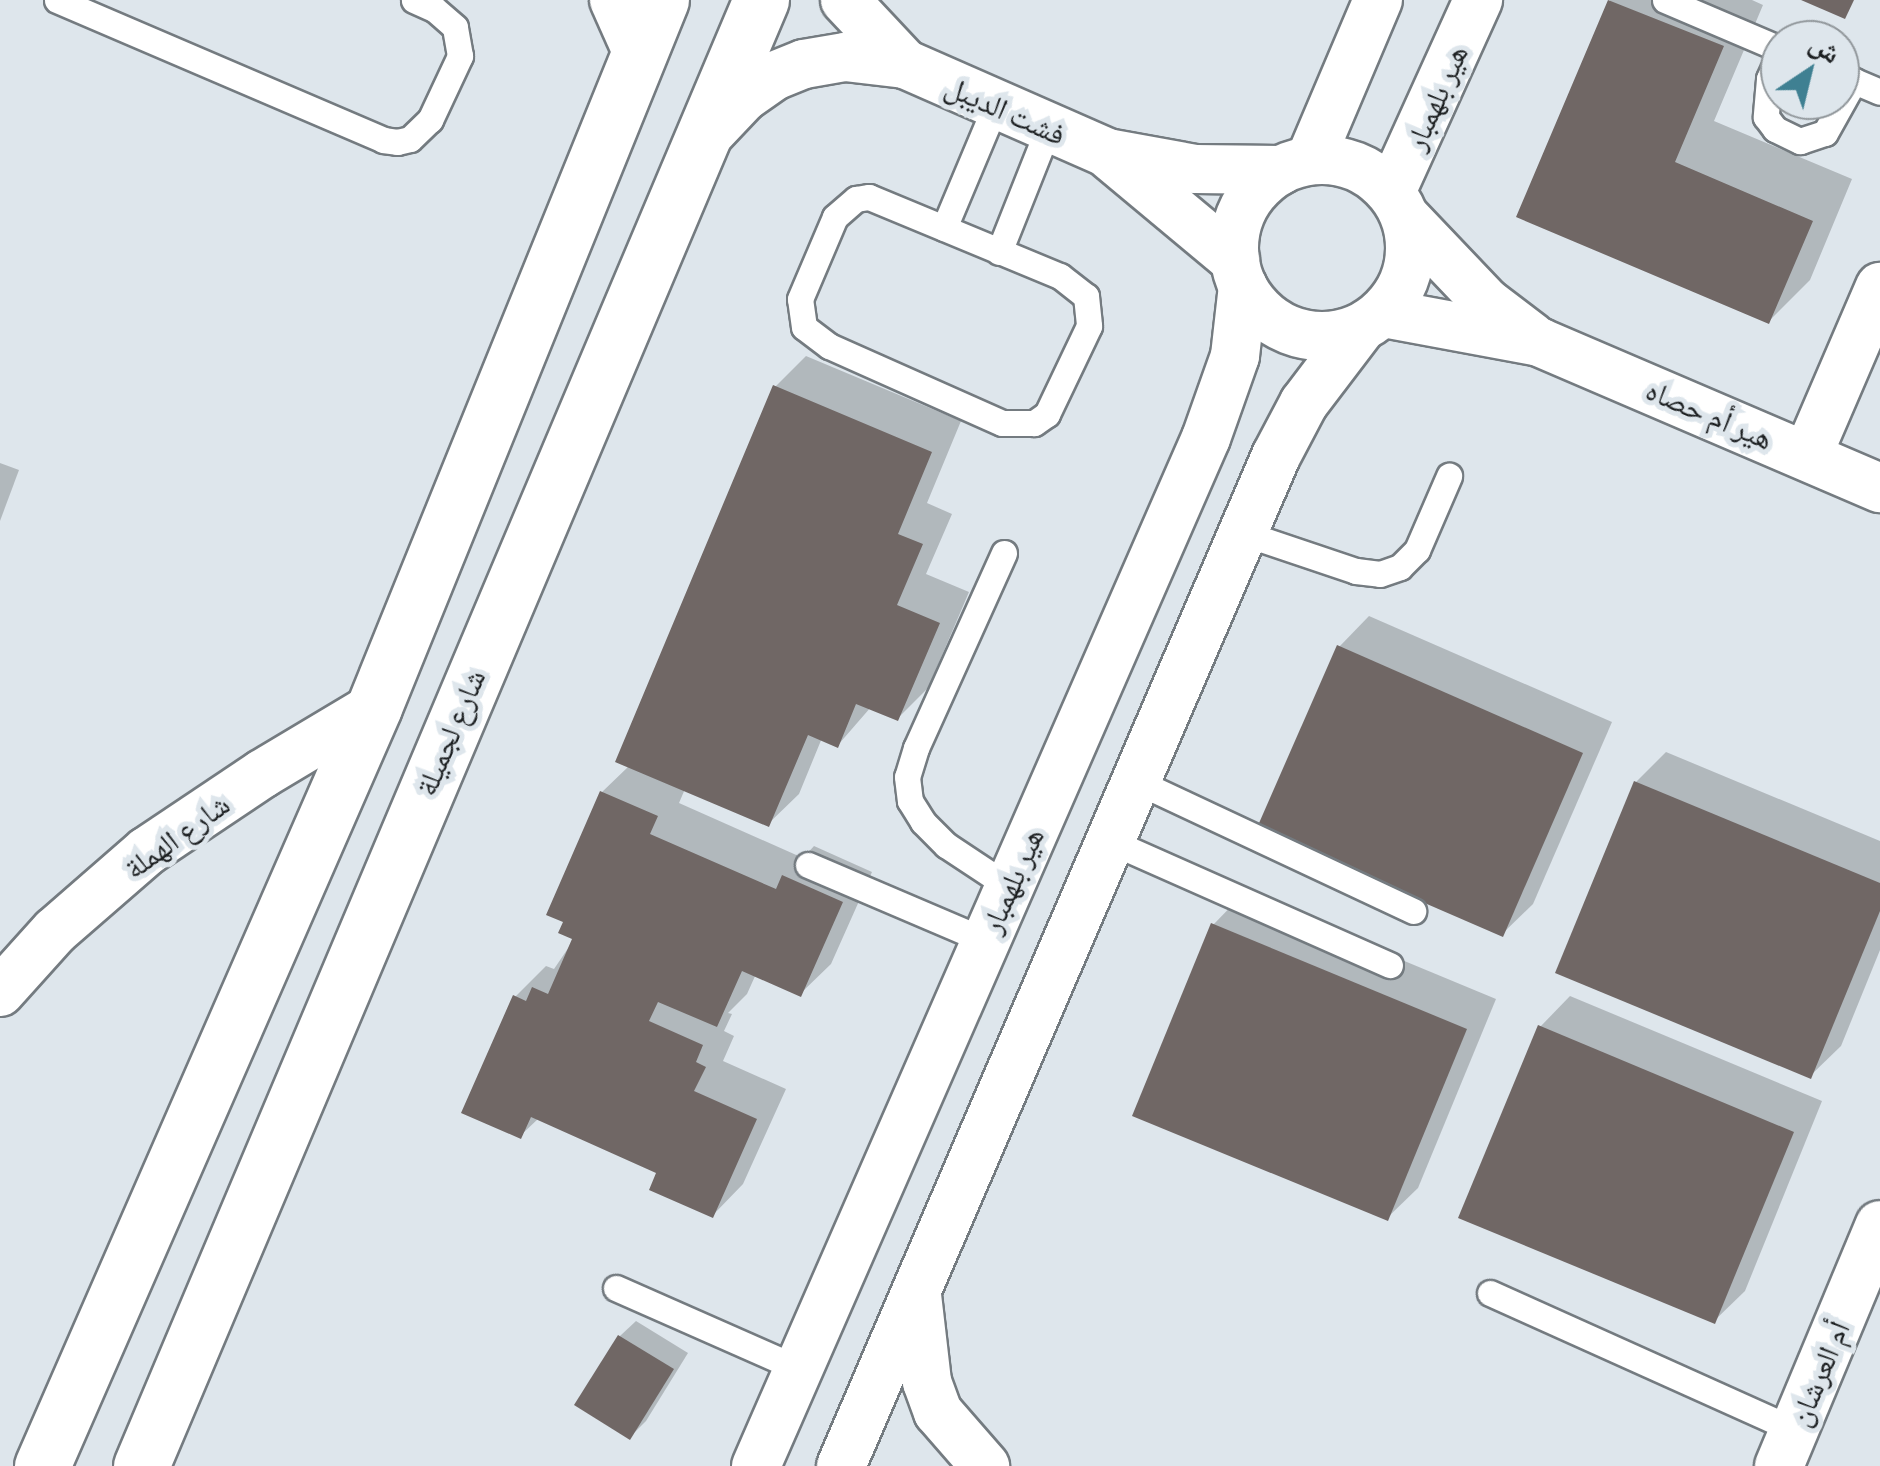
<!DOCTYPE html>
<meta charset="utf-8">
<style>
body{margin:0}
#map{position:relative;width:1880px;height:1466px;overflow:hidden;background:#dee6ec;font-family:Barlow,"Noto Naskh Arabic",sans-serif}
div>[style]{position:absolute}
.shadow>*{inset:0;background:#0003}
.building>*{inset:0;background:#706765}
.roads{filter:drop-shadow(2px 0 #747b80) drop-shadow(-2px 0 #747b80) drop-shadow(0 2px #747b80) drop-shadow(0 -2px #747b80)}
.service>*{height:25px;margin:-12.5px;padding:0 12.5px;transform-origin:12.5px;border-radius:12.5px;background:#fff}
.minor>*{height:48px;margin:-24px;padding:0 24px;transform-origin:24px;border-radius:24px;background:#fff}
.minor>.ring{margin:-24px;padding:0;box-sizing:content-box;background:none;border:48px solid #fff;border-radius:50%}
.tertiary>*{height:55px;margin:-27.5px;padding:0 27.5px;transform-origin:27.5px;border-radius:27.5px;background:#fff}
span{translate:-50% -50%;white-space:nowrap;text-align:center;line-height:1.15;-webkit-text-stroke:10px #dee6ec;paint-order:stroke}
.street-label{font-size:30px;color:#1d2022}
.north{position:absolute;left:1760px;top:20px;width:100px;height:100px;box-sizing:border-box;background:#dee6ec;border:2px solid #91979b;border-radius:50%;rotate:35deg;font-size:28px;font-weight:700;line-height:40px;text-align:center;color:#1d2022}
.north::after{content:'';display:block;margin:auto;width:35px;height:45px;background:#3f8092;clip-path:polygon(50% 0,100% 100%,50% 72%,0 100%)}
</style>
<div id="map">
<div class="shadow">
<i style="clip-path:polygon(1610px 0,1752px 0,1763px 5px,1714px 121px,1852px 179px,1810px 280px,1769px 321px,1519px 216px)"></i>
<i style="clip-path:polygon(806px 356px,961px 421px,927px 503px,952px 514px,926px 574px,969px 592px,928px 688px,898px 718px,871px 707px,838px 745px,822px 738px,799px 794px,768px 824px,685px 789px,679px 803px,803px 858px,814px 846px,872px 872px,831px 964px,800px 994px,756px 974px,747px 994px,728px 1013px,732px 1014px,724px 1031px,734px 1036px,723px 1061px,786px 1089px,743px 1184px,713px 1215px,660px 1172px,539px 1118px,520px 1136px,464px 1112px,516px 996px,546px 966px,554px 969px,575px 938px,602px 792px,629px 766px,776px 386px)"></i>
<i style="clip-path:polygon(0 463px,19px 470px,0 521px)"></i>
<i style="clip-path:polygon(1369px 616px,1612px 722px,1533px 904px,1502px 934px,1339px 647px)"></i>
<i style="clip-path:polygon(1666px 752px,1880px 841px,1880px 950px,1841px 1046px,1810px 1076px,1636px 782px)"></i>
<i style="clip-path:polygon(1243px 894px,1496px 999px,1418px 1188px,1387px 1218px,1213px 925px)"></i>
<i style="clip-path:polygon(1570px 996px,1822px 1101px,1745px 1291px,1714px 1321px,1540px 1027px)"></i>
<i style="clip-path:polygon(636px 1321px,688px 1353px,646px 1421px,630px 1437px,620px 1336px)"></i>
</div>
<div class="building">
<i style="clip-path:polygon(1608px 0,1724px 46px,1675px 162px,1813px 221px,1769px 324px,1516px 217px)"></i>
<i style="clip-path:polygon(1801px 0,1854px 0,1845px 19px)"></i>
<i style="clip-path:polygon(773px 385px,932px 452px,898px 534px,923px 544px,897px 605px,940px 623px,898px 721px,856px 704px,838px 748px,808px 735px,769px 827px,615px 762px)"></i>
<i style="clip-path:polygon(1337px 645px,1583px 753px,1503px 937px,1256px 830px)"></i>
<i style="clip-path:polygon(1634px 781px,1880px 883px,1880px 911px,1811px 1079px,1555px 973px)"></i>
<i style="clip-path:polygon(600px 791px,658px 816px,650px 834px,776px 889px,782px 875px,843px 902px,801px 997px,742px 971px,717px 1027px,658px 1002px,649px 1021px,703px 1045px,696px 1062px,706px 1067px,694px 1091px,757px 1119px,713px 1218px,649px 1190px,656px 1173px,531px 1117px,521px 1139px,461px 1113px,513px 995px,526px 1001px,532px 987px,548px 994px,572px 939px,558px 933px,563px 922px,546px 915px)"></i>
<i style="clip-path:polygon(1211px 923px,1467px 1029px,1388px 1221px,1132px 1116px)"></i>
<i style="clip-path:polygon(1538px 1025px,1794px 1132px,1715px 1324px,1458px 1218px)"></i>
<i style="clip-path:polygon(618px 1335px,674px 1369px,630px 1440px,574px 1405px)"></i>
</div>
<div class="roads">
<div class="service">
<i style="left:57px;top:0;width:355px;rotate:23.2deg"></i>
<i style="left:383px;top:140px;width:14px;rotate:8deg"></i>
<i style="left:397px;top:142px;width:13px;rotate:-13deg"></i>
<i style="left:410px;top:139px;width:28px;rotate:-44deg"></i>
<i style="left:430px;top:120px;width:71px;rotate:-64.9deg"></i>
<i style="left:460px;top:56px;width:29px;rotate:-100deg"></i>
<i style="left:455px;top:27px;width:28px;rotate:-139deg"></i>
<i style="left:434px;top:9px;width:22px;rotate:-156deg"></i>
<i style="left:1665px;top:0;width:125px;rotate:23.1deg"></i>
<i style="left:1780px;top:54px;width:27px;rotate:114deg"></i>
<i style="left:1769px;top:79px;width:38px;rotate:95deg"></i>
<i style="left:1766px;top:117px;width:15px;rotate:53deg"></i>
<i style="left:1775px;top:129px;width:28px;rotate:26deg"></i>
<i style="left:1800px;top:141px;width:26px;rotate:-18deg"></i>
<i style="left:1825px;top:133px;width:60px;rotate:-60.9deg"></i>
<i style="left:1840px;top:75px;width:43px;rotate:23deg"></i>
<i style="left:869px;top:197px;width:207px;rotate:22.5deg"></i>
<i style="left:1060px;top:276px;width:33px;rotate:38deg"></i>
<i style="left:1086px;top:296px;width:30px;rotate:84deg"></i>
<i style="left:1089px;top:326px;width:98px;rotate:115.5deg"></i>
<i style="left:1047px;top:414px;width:16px;rotate:145deg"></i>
<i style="left:1034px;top:423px;width:32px;rotate:180deg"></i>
<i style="left:1002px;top:423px;width:189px;rotate:-156deg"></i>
<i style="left:829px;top:346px;width:31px;rotate:-143deg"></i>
<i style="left:804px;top:327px;width:28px;rotate:-98deg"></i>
<i style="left:800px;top:299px;width:89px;rotate:-66.9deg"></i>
<i style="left:835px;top:217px;width:28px;rotate:-41deg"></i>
<i style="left:856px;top:199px;width:13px;rotate:-9deg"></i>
<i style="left:944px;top:228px;width:134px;rotate:-67.2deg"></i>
<i style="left:999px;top:252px;width:132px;rotate:-68.3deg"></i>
<i style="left:1246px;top:534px;width:116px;rotate:18.6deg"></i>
<i style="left:1356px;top:571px;width:24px;rotate:7deg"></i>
<i style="left:1380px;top:574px;width:21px;rotate:-19deg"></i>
<i style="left:1400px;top:567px;width:24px;rotate:-45deg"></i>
<i style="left:1417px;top:550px;width:81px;rotate:-66.6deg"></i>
<i style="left:1004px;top:553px;width:214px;rotate:114.3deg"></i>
<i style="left:916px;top:748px;width:30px;rotate:107deg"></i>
<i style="left:907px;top:777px;width:24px;rotate:83deg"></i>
<i style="left:910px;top:801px;width:25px;rotate:58deg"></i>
<i style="left:923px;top:822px;width:33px;rotate:45deg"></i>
<i style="left:946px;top:845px;width:74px;rotate:33.5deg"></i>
<i style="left:1138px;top:782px;width:304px;rotate:25.1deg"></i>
<i style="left:1112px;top:842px;width:304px;rotate:23.9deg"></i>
<i style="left:808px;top:865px;width:191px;rotate:23.1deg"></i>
<i style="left:616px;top:1288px;width:198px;rotate:23.8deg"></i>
<i style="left:1490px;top:1293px;width:334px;rotate:24.2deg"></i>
</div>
<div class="minor">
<i style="left:614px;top:0;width:59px;rotate:66deg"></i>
<i style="left:845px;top:0;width:88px;rotate:46.8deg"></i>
<i style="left:709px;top:134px;width:51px;rotate:-46.6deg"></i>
<i style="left:744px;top:97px;width:37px;rotate:-35deg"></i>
<i style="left:774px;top:76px;width:32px;rotate:-22deg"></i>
<i style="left:804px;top:64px;width:42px;rotate:-9.7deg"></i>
<i style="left:845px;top:57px;width:60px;rotate:6.7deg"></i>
<i style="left:905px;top:64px;width:222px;rotate:23.7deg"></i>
<i style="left:1108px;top:153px;width:88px;rotate:10.4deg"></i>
<i style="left:1195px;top:169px;width:86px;rotate:0.7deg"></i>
<i style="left:1110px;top:156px;width:163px;rotate:39.8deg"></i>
<i style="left:1310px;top:160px;width:174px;rotate:-67deg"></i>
<i class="ring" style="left:1234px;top:160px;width:128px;height:128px"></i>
<i style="left:1391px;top:192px;width:211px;rotate:-65.6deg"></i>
<i style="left:1406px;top:218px;width:117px;rotate:46.4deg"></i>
<i style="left:1487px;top:303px;width:56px;rotate:37.1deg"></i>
<i style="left:1383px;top:313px;width:159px;rotate:10.5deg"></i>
<i style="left:1539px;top:342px;width:371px;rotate:23.2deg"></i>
<i style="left:1808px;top:454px;width:182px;rotate:-66.7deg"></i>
<i style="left:0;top:992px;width:82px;rotate:-48deg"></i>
<i style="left:55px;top:931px;width:122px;rotate:-41deg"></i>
<i style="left:147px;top:851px;width:138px;rotate:-33.8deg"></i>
<i style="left:262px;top:774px;width:131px;rotate:-30.9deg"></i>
<i style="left:917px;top:1295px;width:88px;rotate:83.4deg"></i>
<i style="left:927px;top:1382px;width:32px;rotate:70deg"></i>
<i style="left:938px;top:1412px;width:72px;rotate:49deg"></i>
<i style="left:756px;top:1466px;width:1122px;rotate:-66.36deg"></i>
<i style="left:1206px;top:438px;width:87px;rotate:-70.5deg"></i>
<i style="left:1235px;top:356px;width:70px;rotate:-83.5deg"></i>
<i style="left:841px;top:1466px;width:1100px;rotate:-66.7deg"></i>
<i style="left:1276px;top:456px;width:60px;rotate:-62.2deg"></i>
<i style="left:1304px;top:403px;width:94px;rotate:-52.8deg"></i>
<i style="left:1779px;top:1466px;width:261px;rotate:-67.3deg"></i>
</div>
<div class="tertiary">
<i style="left:42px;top:1466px;width:828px;rotate:-66.37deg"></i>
<i style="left:374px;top:707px;width:763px;rotate:-67.91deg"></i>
<i style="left:141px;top:1466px;width:1592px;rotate:-67.08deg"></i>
</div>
</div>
<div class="street-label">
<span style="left:1435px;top:97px;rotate:-66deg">هير بلهمبار</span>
<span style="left:1006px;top:109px;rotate:24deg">فشت الديبل</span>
<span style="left:1710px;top:413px;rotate:23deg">هير أم حصاه</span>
<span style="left:449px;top:732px;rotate:-67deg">شارع لجميلة</span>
<span style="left:176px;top:835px;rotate:-36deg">شارع الهملة</span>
<span style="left:1011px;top:880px;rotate:-66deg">هير بلهمبار</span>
<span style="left:1818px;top:1373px;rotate:-67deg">أم العرشان</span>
</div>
<div class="north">ش</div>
</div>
